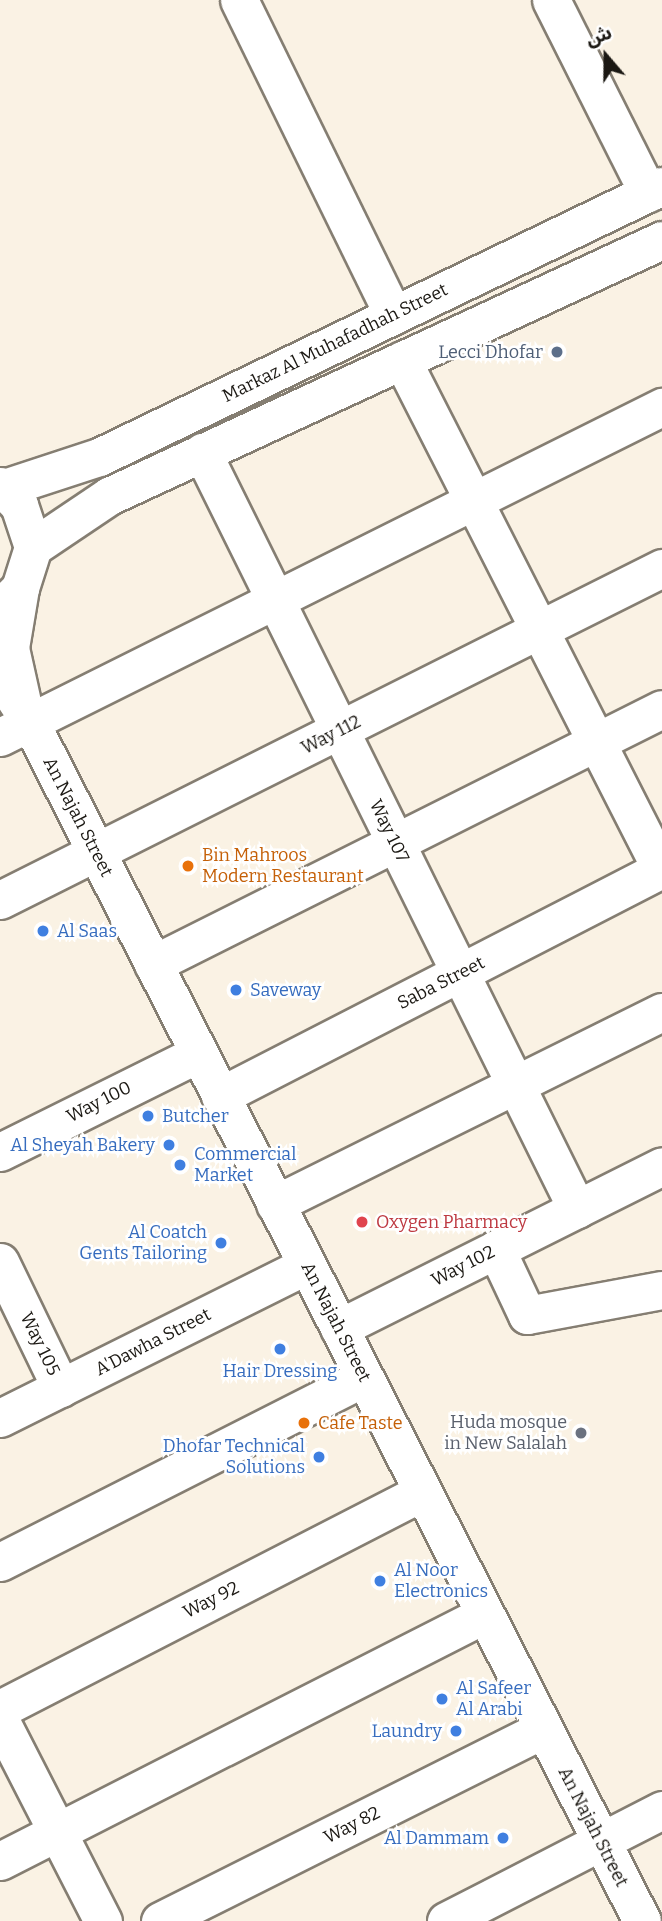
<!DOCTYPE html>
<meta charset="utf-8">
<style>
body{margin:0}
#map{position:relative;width:662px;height:1921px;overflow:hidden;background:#faf2e4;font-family:Bitter,"Noto Sans Arabic",serif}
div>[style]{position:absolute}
.roads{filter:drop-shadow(2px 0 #857e72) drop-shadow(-2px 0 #857e72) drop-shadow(0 2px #857e72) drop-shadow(0 -2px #857e72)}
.minor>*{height:37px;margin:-18.5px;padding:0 18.5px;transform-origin:18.5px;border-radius:18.5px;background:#fff}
.dots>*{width:19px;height:19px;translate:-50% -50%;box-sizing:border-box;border:4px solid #fff;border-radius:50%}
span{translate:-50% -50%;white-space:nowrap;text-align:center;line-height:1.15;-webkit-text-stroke:5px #fff;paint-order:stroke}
.street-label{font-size:18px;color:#1b1813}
.service-label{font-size:18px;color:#4e5e75}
.right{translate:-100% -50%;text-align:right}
.food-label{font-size:18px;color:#c56008}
.left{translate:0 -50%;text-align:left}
.shop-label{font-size:18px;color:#366cbe}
.health-label{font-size:18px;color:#be3a42}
.worship-label{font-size:18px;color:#5b616d}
.north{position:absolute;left:571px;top:21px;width:70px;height:70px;-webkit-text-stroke:5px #fff;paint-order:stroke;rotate:340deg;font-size:19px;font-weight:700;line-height:28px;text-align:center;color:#1b1813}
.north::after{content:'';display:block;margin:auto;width:24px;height:32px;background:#1b1813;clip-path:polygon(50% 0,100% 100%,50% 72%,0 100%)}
</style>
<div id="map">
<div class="roads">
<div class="minor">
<i style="left:239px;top:0;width:351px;rotate:63.9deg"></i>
<i style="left:551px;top:0;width:216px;rotate:63.3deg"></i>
<i style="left:402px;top:360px;width:573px;rotate:63.03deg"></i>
<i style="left:202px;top:452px;width:845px;rotate:63.65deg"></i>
<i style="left:0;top:486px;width:27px;rotate:45deg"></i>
<i style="left:19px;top:505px;width:44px;rotate:71.6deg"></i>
<i style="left:33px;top:547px;width:43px;rotate:107.6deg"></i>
<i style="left:20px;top:588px;width:28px;rotate:135deg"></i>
<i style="left:4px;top:488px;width:100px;rotate:-18.1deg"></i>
<i style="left:99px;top:457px;width:625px;rotate:-25.7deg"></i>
<i style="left:33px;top:547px;width:92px;rotate:-33.9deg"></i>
<i style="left:109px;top:496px;width:609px;rotate:-24.84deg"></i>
<i style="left:20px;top:588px;width:61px;rotate:99.5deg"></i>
<i style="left:10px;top:648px;width:55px;rotate:77.5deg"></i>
<i style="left:0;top:676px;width:55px;rotate:56.9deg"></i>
<i style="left:30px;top:722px;width:1346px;rotate:62.96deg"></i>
<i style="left:0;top:737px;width:740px;rotate:-26.5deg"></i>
<i style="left:0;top:900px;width:741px;rotate:-26.63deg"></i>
<i style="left:153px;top:964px;width:569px;rotate:-26.61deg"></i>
<i style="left:220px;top:1096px;width:497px;rotate:-27.2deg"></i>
<i style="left:0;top:1152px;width:222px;rotate:-26.4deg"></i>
<i style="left:275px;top:1204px;width:432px;rotate:-26.4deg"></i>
<i style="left:496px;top:1249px;width:73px;rotate:64.8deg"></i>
<i style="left:527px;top:1315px;width:137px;rotate:-10.5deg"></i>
<i style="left:0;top:1262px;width:140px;rotate:64.2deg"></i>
<i style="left:339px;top:1328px;width:361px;rotate:-26.6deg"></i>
<i style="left:0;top:1418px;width:343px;rotate:-26.5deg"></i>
<i style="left:0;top:1562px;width:408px;rotate:-26.9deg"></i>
<i style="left:0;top:1709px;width:475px;rotate:-27.2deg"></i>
<i style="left:0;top:1720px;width:226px;rotate:62.9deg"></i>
<i style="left:0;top:1861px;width:544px;rotate:-26.99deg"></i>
<i style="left:160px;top:1921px;width:428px;rotate:-26.6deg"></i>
<i style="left:446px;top:1921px;width:243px;rotate:-27.2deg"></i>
</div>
</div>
<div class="dots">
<i style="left:557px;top:352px;background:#5c6f8a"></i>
<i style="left:188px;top:866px;background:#e8710a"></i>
<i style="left:43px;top:931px;background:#3f7fe0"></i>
<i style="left:236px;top:990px;background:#3f7fe0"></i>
<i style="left:148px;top:1116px;background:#3f7fe0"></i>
<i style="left:169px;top:1145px;background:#3f7fe0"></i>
<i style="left:180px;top:1165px;background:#3f7fe0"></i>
<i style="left:362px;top:1222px;background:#e0444e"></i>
<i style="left:221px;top:1243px;background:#3f7fe0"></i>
<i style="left:280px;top:1349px;background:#3f7fe0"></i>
<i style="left:304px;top:1423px;background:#e8710a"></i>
<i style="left:581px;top:1433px;background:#6b7280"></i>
<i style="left:319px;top:1457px;background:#3f7fe0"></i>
<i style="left:380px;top:1581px;background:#3f7fe0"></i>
<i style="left:442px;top:1699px;background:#3f7fe0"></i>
<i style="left:456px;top:1731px;background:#3f7fe0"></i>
<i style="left:503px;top:1838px;background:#3f7fe0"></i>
</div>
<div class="street-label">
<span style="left:335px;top:343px;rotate:-26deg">Markaz Al Muhafadhah Street</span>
<span style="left:331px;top:735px;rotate:-27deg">Way 112</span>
<span style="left:78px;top:817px;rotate:63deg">An Najah Street</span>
<span style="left:389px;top:831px;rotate:64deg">Way 107</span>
<span style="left:441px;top:983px;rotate:-27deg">Saba Street</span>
<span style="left:99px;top:1102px;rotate:-27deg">Way 100</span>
<span style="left:463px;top:1266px;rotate:-27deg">Way 102</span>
<span style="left:336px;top:1322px;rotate:63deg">An Najah Street</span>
<span style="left:153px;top:1342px;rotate:-27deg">A'Dawha Street</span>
<span style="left:40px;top:1344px;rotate:64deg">Way 105</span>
<span style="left:211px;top:1600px;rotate:-27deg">Way 92</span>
<span style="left:352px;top:1825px;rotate:-27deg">Way 82</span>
<span style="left:593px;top:1827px;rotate:63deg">An Najah Street</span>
</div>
<div class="service-label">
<span class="right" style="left:543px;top:352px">Lecci Dhofar</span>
</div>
<div class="food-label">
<span class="left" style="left:202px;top:866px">Bin Mahroos<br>Modern Restaurant</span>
<span class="left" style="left:318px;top:1423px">Cafe Taste</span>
</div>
<div class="shop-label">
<span class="left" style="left:57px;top:931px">Al Saas</span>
<span class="left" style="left:250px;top:990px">Saveway</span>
<span class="left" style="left:162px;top:1116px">Butcher</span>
<span class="right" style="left:155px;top:1145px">Al Sheyah Bakery</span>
<span class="left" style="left:194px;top:1165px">Commercial<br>Market</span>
<span class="right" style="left:207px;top:1243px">Al Coatch<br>Gents Tailoring</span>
<span style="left:280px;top:1371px">Hair Dressing</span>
<span class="right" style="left:305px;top:1457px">Dhofar Technical<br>Solutions</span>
<span class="left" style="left:394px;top:1581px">Al Noor<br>Electronics</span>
<span class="left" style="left:456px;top:1699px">Al Safeer<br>Al Arabi</span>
<span class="right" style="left:442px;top:1731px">Laundry</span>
<span class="right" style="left:489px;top:1838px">Al Dammam</span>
</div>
<div class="health-label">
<span class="left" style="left:376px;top:1222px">Oxygen Pharmacy</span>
</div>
<div class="worship-label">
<span class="right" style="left:567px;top:1433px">Huda mosque<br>in New Salalah</span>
</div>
<div class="north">ش</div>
</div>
